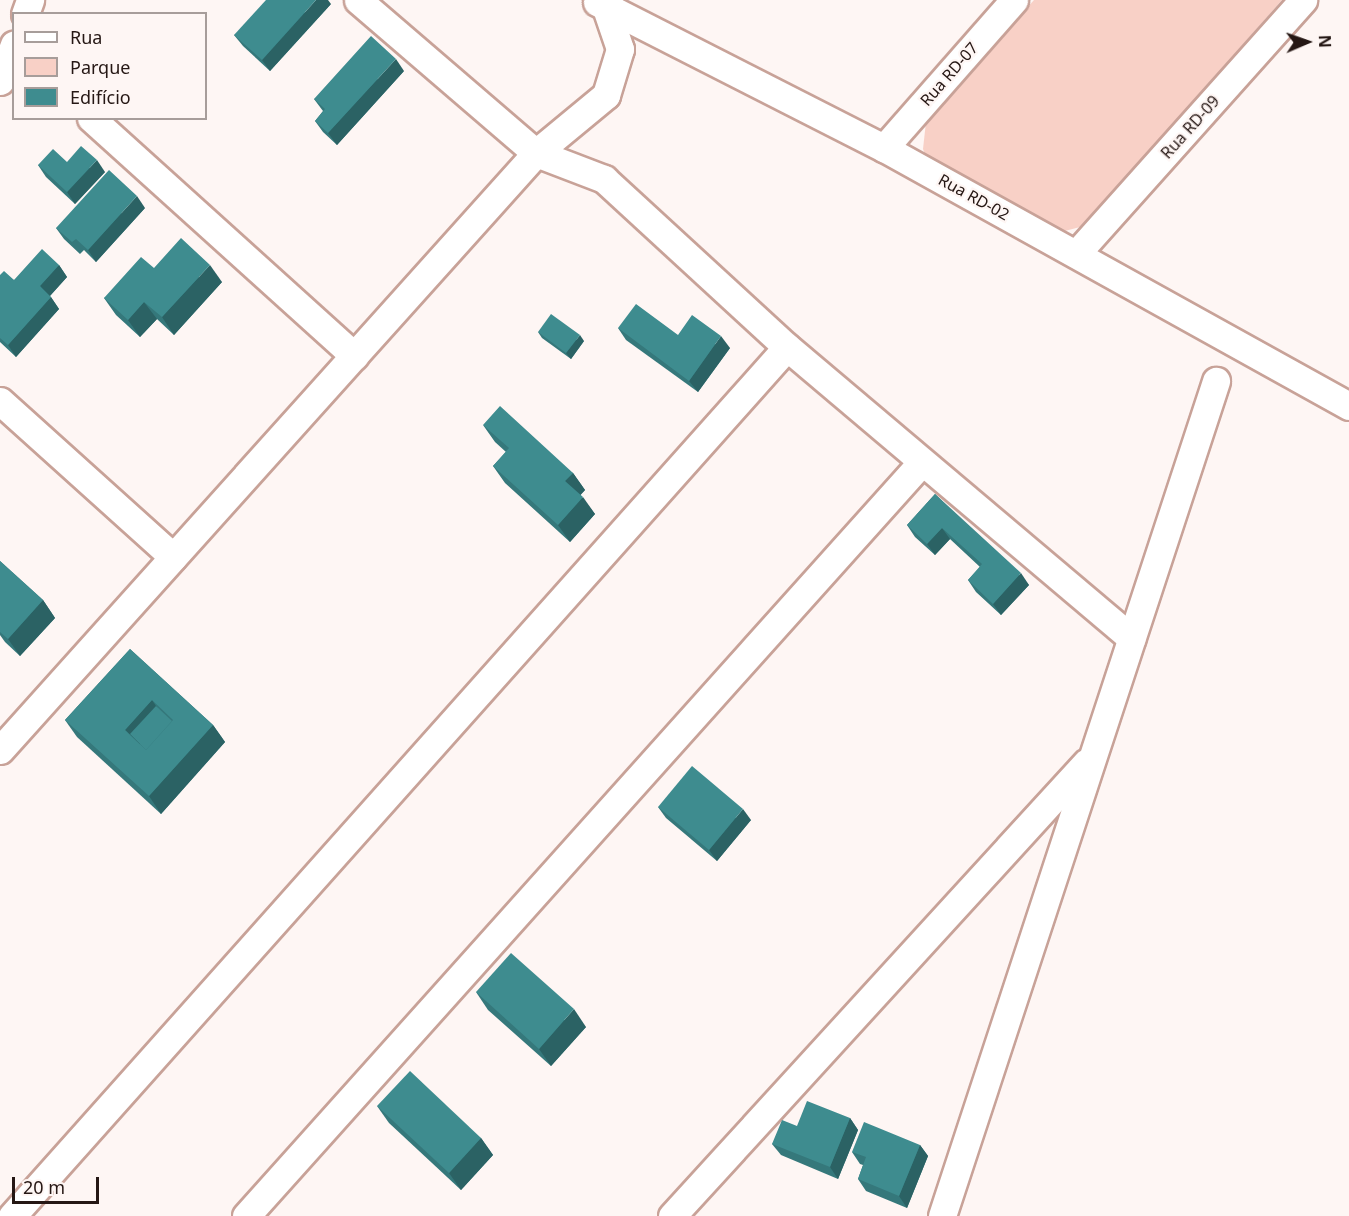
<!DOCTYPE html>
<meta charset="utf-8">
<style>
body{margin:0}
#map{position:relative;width:1349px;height:1216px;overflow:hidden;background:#fef6f4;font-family:"Noto Sans",sans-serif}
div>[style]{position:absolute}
.green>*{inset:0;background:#f8d0c6}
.roads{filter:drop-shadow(2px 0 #c8a298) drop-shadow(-2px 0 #c8a298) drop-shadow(0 2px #c8a298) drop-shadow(0 -2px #c8a298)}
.street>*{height:27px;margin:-13.5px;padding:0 13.5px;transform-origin:13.5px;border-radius:13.5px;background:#fff}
.wall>*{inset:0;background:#35787b}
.shaded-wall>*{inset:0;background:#2b6264}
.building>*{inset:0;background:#3e8c8f}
span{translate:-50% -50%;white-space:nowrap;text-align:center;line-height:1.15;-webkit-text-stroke:4.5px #fef6f4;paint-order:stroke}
.street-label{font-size:16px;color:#251714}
.legend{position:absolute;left:12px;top:12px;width:195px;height:108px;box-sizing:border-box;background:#fef6f4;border:2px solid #a79d9a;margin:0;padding:8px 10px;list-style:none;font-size:18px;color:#251714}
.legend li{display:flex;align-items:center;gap:12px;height:30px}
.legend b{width:30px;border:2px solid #a79d9a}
.north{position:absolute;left:1277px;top:12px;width:60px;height:60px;-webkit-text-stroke:4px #fef6f4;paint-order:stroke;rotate:88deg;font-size:16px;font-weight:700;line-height:24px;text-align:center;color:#251714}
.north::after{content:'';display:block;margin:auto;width:21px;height:27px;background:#251714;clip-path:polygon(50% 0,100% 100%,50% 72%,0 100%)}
.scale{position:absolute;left:12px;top:1177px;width:87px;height:27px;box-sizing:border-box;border:3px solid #251714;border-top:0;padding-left:8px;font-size:18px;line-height:21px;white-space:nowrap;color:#251714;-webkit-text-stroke:4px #fef6f4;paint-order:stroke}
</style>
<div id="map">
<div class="green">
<i style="clip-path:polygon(1034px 0,1282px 0,1084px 226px,1057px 233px,927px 160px,923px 149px,926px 122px)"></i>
</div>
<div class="roads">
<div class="street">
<i style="left:358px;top:0;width:235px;rotate:40.7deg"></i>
<i style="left:536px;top:153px;width:73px;rotate:20.9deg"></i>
<i style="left:604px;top:179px;width:248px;rotate:42.6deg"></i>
<i style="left:787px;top:347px;width:451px;rotate:40.2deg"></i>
<i style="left:597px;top:2px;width:322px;rotate:27deg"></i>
<i style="left:884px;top:148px;width:532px;rotate:29.02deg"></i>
<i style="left:25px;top:14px;width:15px;rotate:-70deg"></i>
<i style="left:0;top:81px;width:39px;rotate:-69deg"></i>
<i style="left:91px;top:118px;width:355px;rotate:42.1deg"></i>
<i style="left:884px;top:148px;width:197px;rotate:-48.7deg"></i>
<i style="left:1076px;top:254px;width:341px;rotate:-48.2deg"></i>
<i style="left:0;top:401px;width:233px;rotate:42deg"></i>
<i style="left:0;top:750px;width:802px;rotate:-48.08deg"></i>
<i style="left:536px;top:153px;width:91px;rotate:-39.6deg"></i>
<i style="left:606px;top:95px;width:48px;rotate:-73.1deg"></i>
<i style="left:620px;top:49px;width:46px;rotate:-108.8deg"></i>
<i style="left:605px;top:5px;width:6px;rotate:-51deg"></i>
<i style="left:12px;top:1216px;width:1164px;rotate:-48.27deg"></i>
<i style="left:246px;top:1216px;width:1011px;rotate:-48.13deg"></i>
<i style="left:672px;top:1216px;width:614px;rotate:-47.58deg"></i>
<i style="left:942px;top:1216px;width:879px;rotate:-71.83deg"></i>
</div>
</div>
<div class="wall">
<i style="clip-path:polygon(331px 4px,270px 71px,243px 46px,234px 35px)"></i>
<i style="clip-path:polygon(404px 71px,337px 145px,323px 132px,315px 121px,323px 111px,314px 99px)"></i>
<i style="clip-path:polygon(67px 162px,105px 172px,75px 204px,46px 177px,38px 165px)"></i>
<i style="clip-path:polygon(145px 208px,96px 262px,84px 250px,80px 254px,64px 239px,56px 228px)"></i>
<i style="clip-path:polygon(59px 265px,67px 277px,50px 296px,59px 309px,16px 357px,0 342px,0 275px,14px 280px)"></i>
<i style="clip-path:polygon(154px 268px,222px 282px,174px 335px,157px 319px,140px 337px,116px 315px,104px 298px)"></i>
<i style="clip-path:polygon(618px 328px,678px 335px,730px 348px,698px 392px,626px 340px)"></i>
<i style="clip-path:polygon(538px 332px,584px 341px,571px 359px,542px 338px)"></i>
<i style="clip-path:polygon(483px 425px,573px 473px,585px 490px,580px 495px,595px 514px,570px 542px,505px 483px,493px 466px,506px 452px,495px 442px)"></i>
<i style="clip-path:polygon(935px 494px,1029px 585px,1001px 615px,976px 592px,968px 580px,980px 567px,950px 539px,935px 555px,915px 537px,907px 525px)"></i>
<i style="clip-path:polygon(0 561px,43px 600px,55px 618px,20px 656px,5px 642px,0 635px)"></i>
<i style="clip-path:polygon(130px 649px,213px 725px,225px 742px,161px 814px,77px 737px,65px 720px)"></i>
<i style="clip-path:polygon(658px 807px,751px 820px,717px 861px,666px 818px)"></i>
<i style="clip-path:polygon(476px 992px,586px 1027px,551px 1066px,488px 1010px)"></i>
<i style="clip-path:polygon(377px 1106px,481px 1138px,493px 1155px,461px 1190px,389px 1123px)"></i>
<i style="clip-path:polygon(850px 1118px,858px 1130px,838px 1179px,781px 1155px,772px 1144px,797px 1126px)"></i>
<i style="clip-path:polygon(920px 1145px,928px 1156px,907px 1208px,866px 1191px,858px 1179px,863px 1165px,860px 1164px,852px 1152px)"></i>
</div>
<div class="shaded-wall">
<i style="clip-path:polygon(316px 0,328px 0,331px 4px,270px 71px,262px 60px)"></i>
<i style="clip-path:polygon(396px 59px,404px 71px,337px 145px,328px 133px)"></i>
<i style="clip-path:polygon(97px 160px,105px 172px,75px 204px,67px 192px)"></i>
<i style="clip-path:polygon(137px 196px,145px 208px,96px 262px,88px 250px)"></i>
<i style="clip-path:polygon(59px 265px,67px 277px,48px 298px,40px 286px)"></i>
<i style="clip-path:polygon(210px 265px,222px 282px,174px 335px,162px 317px)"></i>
<i style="clip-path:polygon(51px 297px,59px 309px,16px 357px,8px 345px)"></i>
<i style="clip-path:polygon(144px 302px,157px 319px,140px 337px,128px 320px)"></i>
<i style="clip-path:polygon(580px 335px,584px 341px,571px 359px,566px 353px)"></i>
<i style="clip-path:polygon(721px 336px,730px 348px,698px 392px,689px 381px)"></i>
<i style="clip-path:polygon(573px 473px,585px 490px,577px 499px,565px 481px)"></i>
<i style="clip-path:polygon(583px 497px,595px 514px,570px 542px,558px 525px)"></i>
<i style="clip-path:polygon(942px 528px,950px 539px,935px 555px,927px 544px)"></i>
<i style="clip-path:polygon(1021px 573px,1029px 585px,1001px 615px,993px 604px)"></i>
<i style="clip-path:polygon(43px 600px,55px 618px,20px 656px,8px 639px)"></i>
<i style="clip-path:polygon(152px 700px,164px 718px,139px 745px,125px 730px)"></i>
<i style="clip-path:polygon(213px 725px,225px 742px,161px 814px,149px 796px)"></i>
<i style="clip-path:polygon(743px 809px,751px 820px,717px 861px,709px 850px)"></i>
<i style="clip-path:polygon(574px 1009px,586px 1027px,551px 1066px,539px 1049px)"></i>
<i style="clip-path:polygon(850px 1118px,858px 1130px,838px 1179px,830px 1167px)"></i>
<i style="clip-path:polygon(481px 1138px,493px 1155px,461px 1190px,449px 1173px)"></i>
<i style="clip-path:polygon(920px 1145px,928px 1156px,907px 1208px,899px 1196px)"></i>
</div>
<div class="building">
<i style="clip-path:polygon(266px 0,316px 0,262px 60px,234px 35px)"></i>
<i style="clip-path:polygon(371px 36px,396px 59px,328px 133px,315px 121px,325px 109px,314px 99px)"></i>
<i style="clip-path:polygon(81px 146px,97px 160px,67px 192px,38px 165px,53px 149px,67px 162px)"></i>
<i style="clip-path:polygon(109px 170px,137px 196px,88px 250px,76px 239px,72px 242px,56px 228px)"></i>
<i style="clip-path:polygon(181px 238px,210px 265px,162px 317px,144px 302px,128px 320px,104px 298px,141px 257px,154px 268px)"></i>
<i style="clip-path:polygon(42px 249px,59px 265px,40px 286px,51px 297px,8px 345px,0 338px,0 275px,4px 271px,14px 280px)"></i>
<i style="clip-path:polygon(636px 304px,678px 335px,692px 315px,721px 336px,689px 381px,618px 328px)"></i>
<i style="clip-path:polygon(551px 314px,580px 335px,566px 353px,538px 332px)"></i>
<i style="clip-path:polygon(500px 406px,573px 473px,565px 481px,583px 497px,558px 525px,493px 466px,509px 448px,483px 425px)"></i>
<i style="clip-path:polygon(935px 494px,1021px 573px,993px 604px,968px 580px,982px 564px,942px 528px,927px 544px,907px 525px)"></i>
<i style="clip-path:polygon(0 561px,43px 600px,8px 639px,0 632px)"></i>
<i style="clip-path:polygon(evenodd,130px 649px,213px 725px,149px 796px,65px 720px,130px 649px,152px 700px,173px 720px,146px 750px,125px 730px,152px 700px)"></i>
<i style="clip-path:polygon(156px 706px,172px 721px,146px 750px,130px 734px)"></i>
<i style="clip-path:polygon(692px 766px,743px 809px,709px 850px,658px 807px)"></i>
<i style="clip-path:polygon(511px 953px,574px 1009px,539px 1049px,476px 992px)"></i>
<i style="clip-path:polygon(410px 1071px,481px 1138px,449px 1173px,377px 1106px)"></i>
<i style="clip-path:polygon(807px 1101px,850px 1118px,830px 1167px,772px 1144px,782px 1120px,797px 1126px)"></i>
<i style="clip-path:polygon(864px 1122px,920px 1145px,899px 1196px,858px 1179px,866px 1157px,852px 1152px)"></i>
</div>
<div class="street-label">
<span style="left:949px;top:74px;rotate:-49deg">Rua RD-07</span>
<span style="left:1190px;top:127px;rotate:-48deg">Rua RD-09</span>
<span style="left:974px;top:197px;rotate:29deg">Rua RD-02</span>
</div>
<ul class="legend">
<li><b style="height:8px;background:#fff"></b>Rua</li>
<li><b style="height:16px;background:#f8d0c6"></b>Parque</li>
<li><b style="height:16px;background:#3e8c8f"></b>Edifício</li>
</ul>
<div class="north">N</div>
<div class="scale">20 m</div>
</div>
